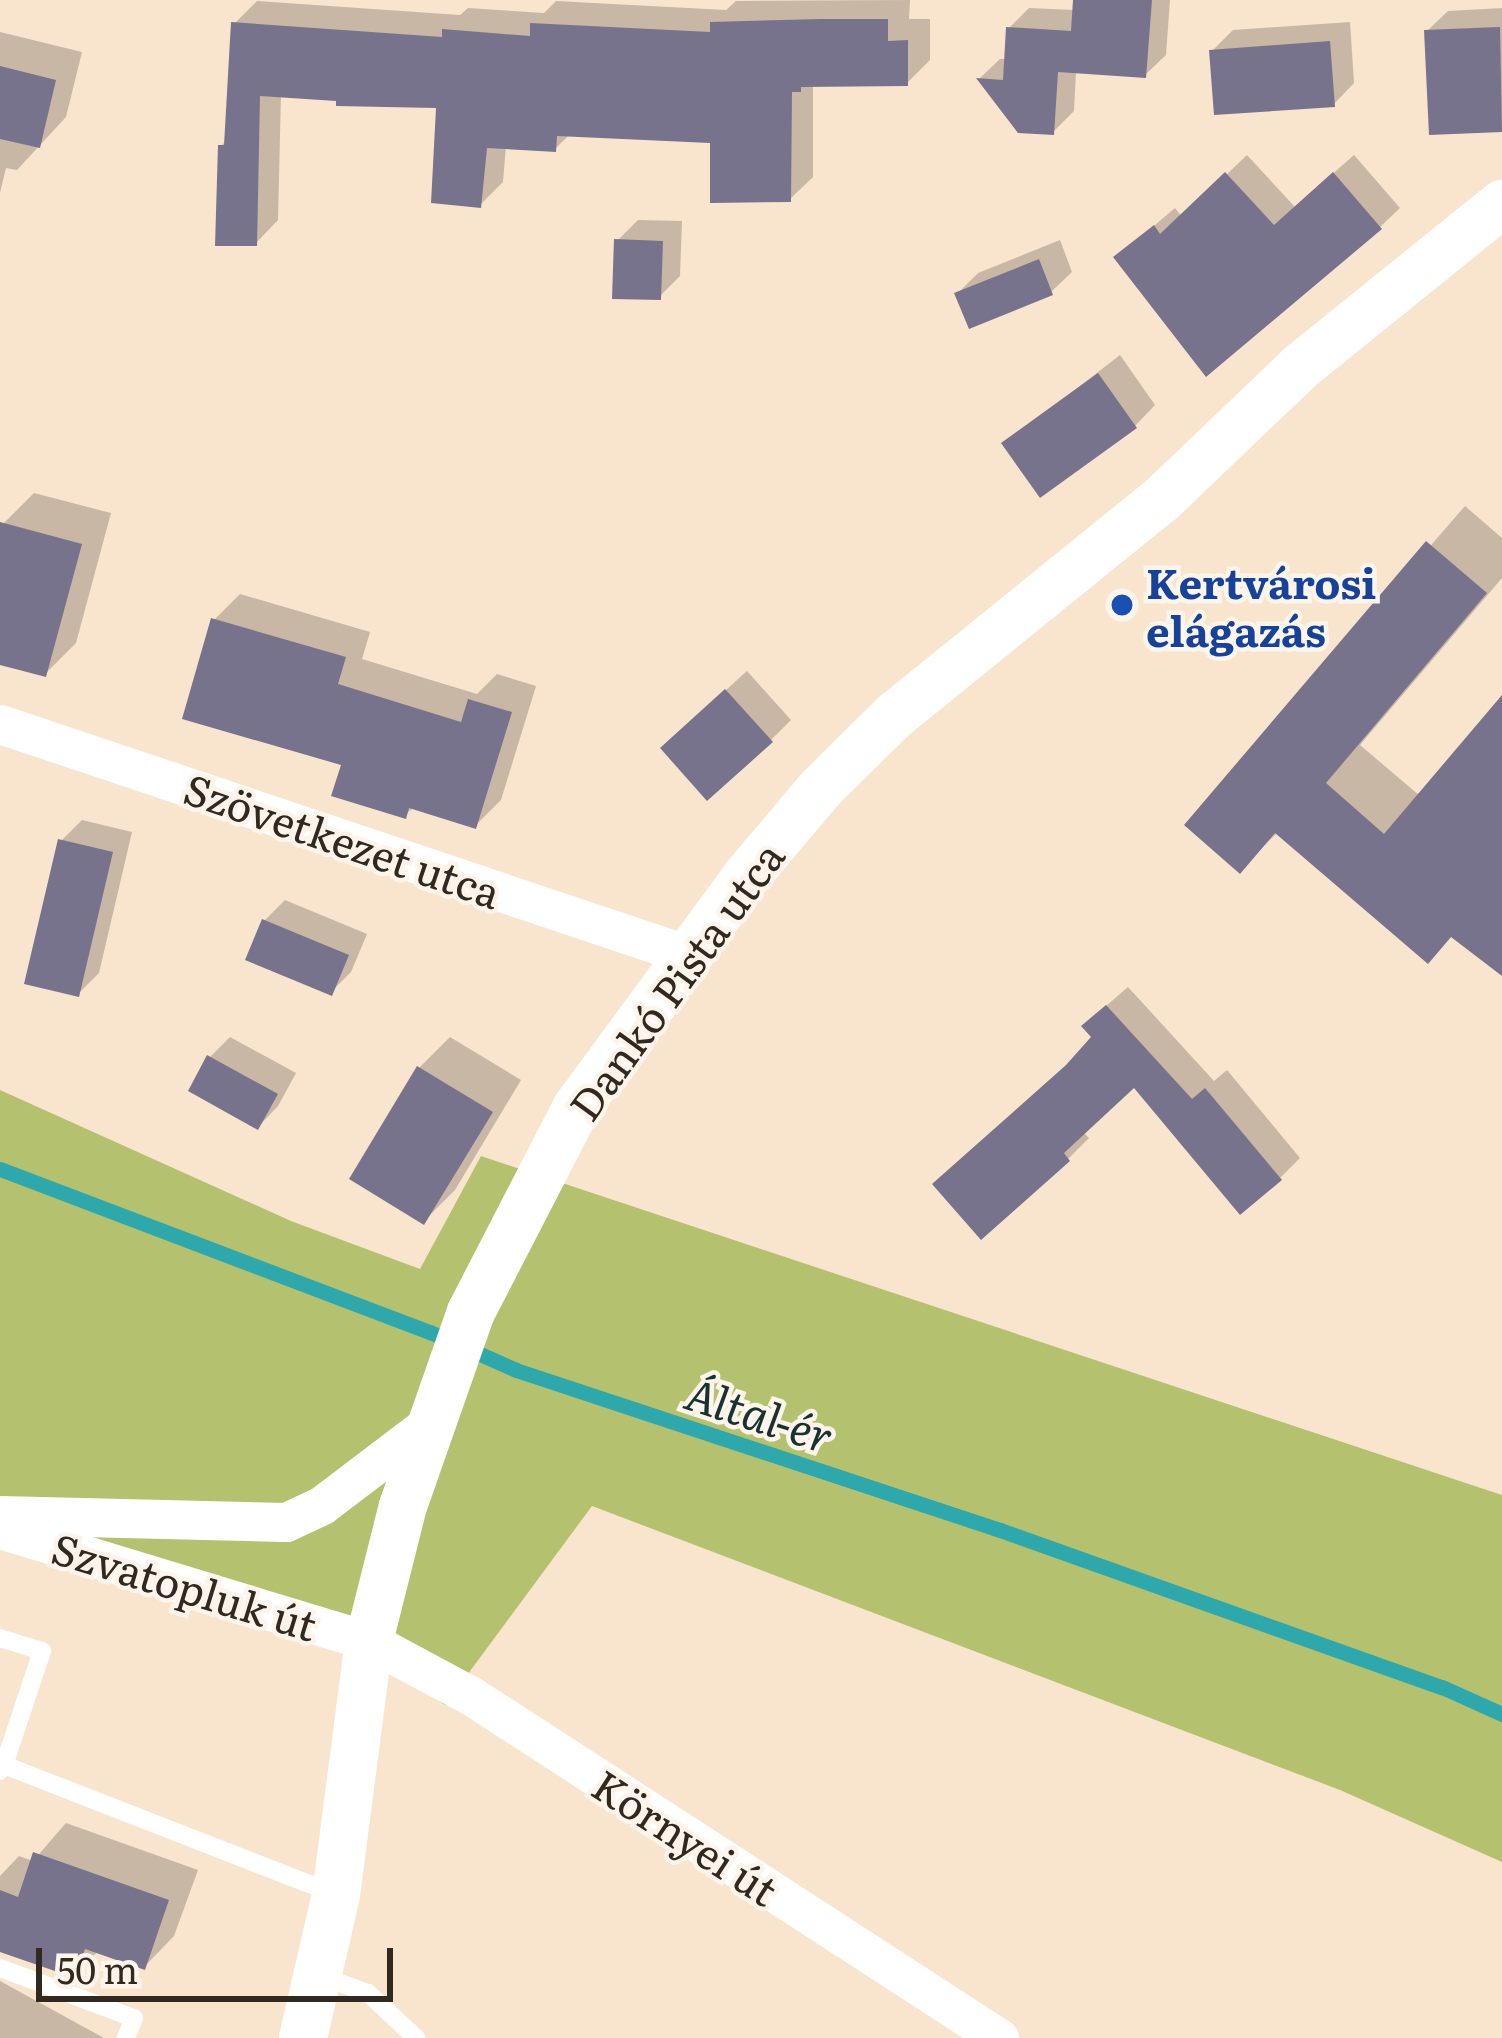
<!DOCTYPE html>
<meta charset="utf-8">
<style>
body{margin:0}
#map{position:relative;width:1502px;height:2038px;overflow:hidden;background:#f9e5ce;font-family:Literata,serif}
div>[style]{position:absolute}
.green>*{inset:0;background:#b4c26f}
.shadow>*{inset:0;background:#0003}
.stream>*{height:15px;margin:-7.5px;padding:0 7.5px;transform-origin:7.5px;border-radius:7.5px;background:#2fa8ac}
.building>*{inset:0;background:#78738c}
.service>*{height:18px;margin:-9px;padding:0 9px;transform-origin:9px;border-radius:9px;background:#fff}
.minor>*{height:39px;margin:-19.5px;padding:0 19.5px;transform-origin:19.5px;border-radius:19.5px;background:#fff}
.tertiary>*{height:48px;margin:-24px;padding:0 24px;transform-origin:24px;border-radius:24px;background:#fff}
.dots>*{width:33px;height:33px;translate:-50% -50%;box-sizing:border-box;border:6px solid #fdf5eb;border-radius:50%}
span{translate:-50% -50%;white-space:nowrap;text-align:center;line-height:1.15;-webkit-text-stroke:9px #fdf5eb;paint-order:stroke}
.transit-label{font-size:42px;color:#164399;font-weight:700}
.left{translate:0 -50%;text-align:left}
.street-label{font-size:42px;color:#312920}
.water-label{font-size:45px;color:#183232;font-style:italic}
.scale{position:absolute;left:36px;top:1948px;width:357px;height:54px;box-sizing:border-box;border:6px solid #312920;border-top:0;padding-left:15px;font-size:36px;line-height:42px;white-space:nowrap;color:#312920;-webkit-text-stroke:9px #fdf5eb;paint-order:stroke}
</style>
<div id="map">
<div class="green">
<i style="clip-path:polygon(0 1090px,291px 1221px,420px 1269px,481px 1156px,1502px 1495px,1502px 1862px,1340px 1790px,592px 1506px,445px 1705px,340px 1635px,0 1548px)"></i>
</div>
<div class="shadow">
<i style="clip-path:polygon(910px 0,909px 19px,930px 19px,930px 60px,907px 83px,813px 83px,813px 177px,790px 199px,713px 140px,570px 134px,555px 149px,506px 146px,503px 182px,480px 205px,439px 106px,281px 94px,278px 220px,256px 243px,221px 146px,227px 140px,234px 24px,257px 1px,460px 15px,468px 8px,544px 13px,556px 1px,726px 10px,736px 1px)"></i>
<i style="clip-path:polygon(1076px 0,1170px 0,1166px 55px,1145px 75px,1076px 71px,1074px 111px,1053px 132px,1020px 130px,980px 78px,1000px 59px,1007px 59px,1009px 28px,1029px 8px,1075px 10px)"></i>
<i style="clip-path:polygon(1502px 8px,1502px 129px,1431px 132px,1427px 31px,1448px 11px)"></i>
<i style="clip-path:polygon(1350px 22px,1354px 83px,1334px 104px,1212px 51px,1233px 30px)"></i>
<i style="clip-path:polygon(0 32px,82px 52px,66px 117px,17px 170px,6px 168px,0 193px)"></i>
<i style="clip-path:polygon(1247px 155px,1295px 207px,1354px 155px,1400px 208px,1380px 227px,1117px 257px,1175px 208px,1182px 217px)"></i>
<i style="clip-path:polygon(638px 220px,682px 221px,680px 276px,659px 297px,617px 241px)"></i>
<i style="clip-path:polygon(1060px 240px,1072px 272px,1051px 292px,957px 294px,978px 273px)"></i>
<i style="clip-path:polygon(1120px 355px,1155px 405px,1135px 426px,1005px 444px)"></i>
<i style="clip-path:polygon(34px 493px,111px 513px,76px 643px,45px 674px,0 662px,0 537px,4px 523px)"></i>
<i style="clip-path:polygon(1465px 506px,1502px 538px,1502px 578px,1360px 745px,1420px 796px,1502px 700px,1502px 972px,1453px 935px,1278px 832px,1240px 870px,1188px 825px)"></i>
<i style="clip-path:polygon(240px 594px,370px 632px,362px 659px,477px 694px,497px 674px,536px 686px,501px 800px,475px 826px,414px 807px,405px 815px,344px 763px,214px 620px)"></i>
<i style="clip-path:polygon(747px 671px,791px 720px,771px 740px,685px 727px)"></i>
<i style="clip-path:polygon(82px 820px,132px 832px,99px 973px,78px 994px,61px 841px)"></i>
<i style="clip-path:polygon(285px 900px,367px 934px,351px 972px,331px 992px,264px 921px)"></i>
<i style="clip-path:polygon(1128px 987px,1214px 1081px,1227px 1070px,1300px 1158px,1280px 1178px,1134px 1084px,1083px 1132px,1089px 1138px,1068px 1159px,981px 1236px,1080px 1054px,1095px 1038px,1106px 1006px)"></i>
<i style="clip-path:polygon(230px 1037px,296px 1073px,278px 1106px,258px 1127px,210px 1057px)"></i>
<i style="clip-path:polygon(450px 1037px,521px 1080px,455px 1190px,424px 1221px,419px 1068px)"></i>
<i style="clip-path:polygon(66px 1823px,198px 1870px,174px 1936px,144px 1967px,98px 1951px,75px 1974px,0 1949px,0 1876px,19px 1856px,33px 1861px)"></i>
<i style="clip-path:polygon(0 1981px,104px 2038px,0 2038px)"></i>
</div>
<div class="stream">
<i style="left:0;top:1169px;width:460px;rotate:20.8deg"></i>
<i style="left:430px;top:1332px;width:94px;rotate:23.8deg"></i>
<i style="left:516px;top:1370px;width:510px;rotate:18.29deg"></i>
<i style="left:1000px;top:1530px;width:469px;rotate:19.6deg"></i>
<i style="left:1442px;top:1687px;width:66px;rotate:24.2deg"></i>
</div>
<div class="building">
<i style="clip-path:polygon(1073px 0,1152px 0,1146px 78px,1058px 72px,1054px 135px,1018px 133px,976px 78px,1003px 80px,1006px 27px,1071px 31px)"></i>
<i style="clip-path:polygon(822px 19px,888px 19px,888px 41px,908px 40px,908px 86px,801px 87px,801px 92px,792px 92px,791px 202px,710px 203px,710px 143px,557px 136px,556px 152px,487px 148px,481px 208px,431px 203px,436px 108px,336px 106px,336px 101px,260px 96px,257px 246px,215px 246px,218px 145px,224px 145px,231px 22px,442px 37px,442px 29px,530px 36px,530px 23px,710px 32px,710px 22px)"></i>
<i style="clip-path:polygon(1500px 27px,1502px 132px,1429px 135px,1424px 30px)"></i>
<i style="clip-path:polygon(1330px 41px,1335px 107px,1214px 115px,1209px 50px)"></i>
<i style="clip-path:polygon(0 66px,56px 80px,40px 148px,0 139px)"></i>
<i style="clip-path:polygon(1225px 172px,1274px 225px,1333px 172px,1382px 229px,1206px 377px,1113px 257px,1154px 225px,1160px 234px)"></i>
<i style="clip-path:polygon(614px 239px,663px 241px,661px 300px,612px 299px)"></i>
<i style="clip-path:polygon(1039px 259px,1053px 295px,969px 329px,954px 293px)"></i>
<i style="clip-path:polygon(1098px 373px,1137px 428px,1040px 498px,1001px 443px)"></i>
<i style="clip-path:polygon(0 522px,82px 544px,46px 677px,0 665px)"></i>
<i style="clip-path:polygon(1426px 541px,1487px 593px,1326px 783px,1384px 834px,1502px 695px,1502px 976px,1451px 937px,1428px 964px,1275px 833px,1240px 874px,1184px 825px)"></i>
<i style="clip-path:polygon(211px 618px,346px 657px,338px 684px,461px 722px,468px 699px,512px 712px,476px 829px,409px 808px,406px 819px,331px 796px,341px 765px,182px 719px)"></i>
<i style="clip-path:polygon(725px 689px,773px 742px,707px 801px,660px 748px)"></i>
<i style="clip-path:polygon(58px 839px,113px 852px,79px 997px,24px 984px)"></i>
<i style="clip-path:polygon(262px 919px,349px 955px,332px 996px,245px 960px)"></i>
<i style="clip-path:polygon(1106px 1005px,1192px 1099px,1205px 1088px,1282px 1180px,1240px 1215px,1134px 1088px,1064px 1153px,1070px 1161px,981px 1240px,932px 1184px,1066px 1065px,1091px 1037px,1081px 1026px)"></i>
<i style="clip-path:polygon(207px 1055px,278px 1094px,258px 1130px,188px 1091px)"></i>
<i style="clip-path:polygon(417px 1066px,493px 1112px,424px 1225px,349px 1179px)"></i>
<i style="clip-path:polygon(33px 1852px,169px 1900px,145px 1970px,85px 1949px,75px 1978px,0 1952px,0 1890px,18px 1897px)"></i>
</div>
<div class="service">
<i style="left:0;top:1638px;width:44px;rotate:17.2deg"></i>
<i style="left:42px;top:1651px;width:120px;rotate:108.4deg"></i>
<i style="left:0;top:1771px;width:7px;rotate:-56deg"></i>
<i style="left:4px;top:1765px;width:352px;rotate:21.3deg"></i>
<i style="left:0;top:1968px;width:143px;rotate:20.5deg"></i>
<i style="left:134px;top:2018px;width:22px;rotate:112deg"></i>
<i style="left:320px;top:1976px;width:51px;rotate:19.5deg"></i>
<i style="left:368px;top:1993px;width:66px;rotate:43.2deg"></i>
</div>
<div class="minor">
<i style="left:0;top:724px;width:724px;rotate:18.54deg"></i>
<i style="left:0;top:1515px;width:286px;rotate:1.4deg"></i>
<i style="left:286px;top:1522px;width:40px;rotate:-25deg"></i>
<i style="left:322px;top:1505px;width:136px;rotate:-37.2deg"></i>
<i style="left:0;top:1529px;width:386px;rotate:16.9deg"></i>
<i style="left:369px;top:1641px;width:118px;rotate:28.3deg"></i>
<i style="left:473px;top:1697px;width:627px;rotate:32.95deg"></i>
</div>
<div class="tertiary">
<i style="left:303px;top:2038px;width:147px;rotate:-77deg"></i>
<i style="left:336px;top:1895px;width:256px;rotate:-82.6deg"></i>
<i style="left:369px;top:1641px;width:139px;rotate:-75.9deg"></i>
<i style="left:403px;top:1506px;width:206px;rotate:-70.7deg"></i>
<i style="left:471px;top:1312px;width:231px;rotate:-62.7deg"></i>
<i style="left:577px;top:1107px;width:284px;rotate:-53.7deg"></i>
<i style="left:745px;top:878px;width:119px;rotate:-49.8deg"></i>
<i style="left:822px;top:787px;width:101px;rotate:-44.6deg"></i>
<i style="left:894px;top:716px;width:343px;rotate:-39deg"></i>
<i style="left:1161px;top:500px;width:192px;rotate:-43.7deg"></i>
<i style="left:1300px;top:367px;width:260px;rotate:-38.9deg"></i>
</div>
<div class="dots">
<i style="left:1122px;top:605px;background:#1a4fb4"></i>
</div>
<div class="transit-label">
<span class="left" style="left:1146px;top:605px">Kertvárosi<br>elágazás</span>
</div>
<div class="street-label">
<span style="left:343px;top:839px;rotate:19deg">Szövetkezet utca</span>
<span style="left:675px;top:980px;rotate:-54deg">Dankó Pista utca</span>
<span style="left:185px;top:1585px;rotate:17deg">Szvatopluk út</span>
<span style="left:686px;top:1836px;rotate:33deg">Környei út</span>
</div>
<div class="water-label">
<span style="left:760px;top:1413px;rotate:18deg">Által-ér</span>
</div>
<div class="scale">50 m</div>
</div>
